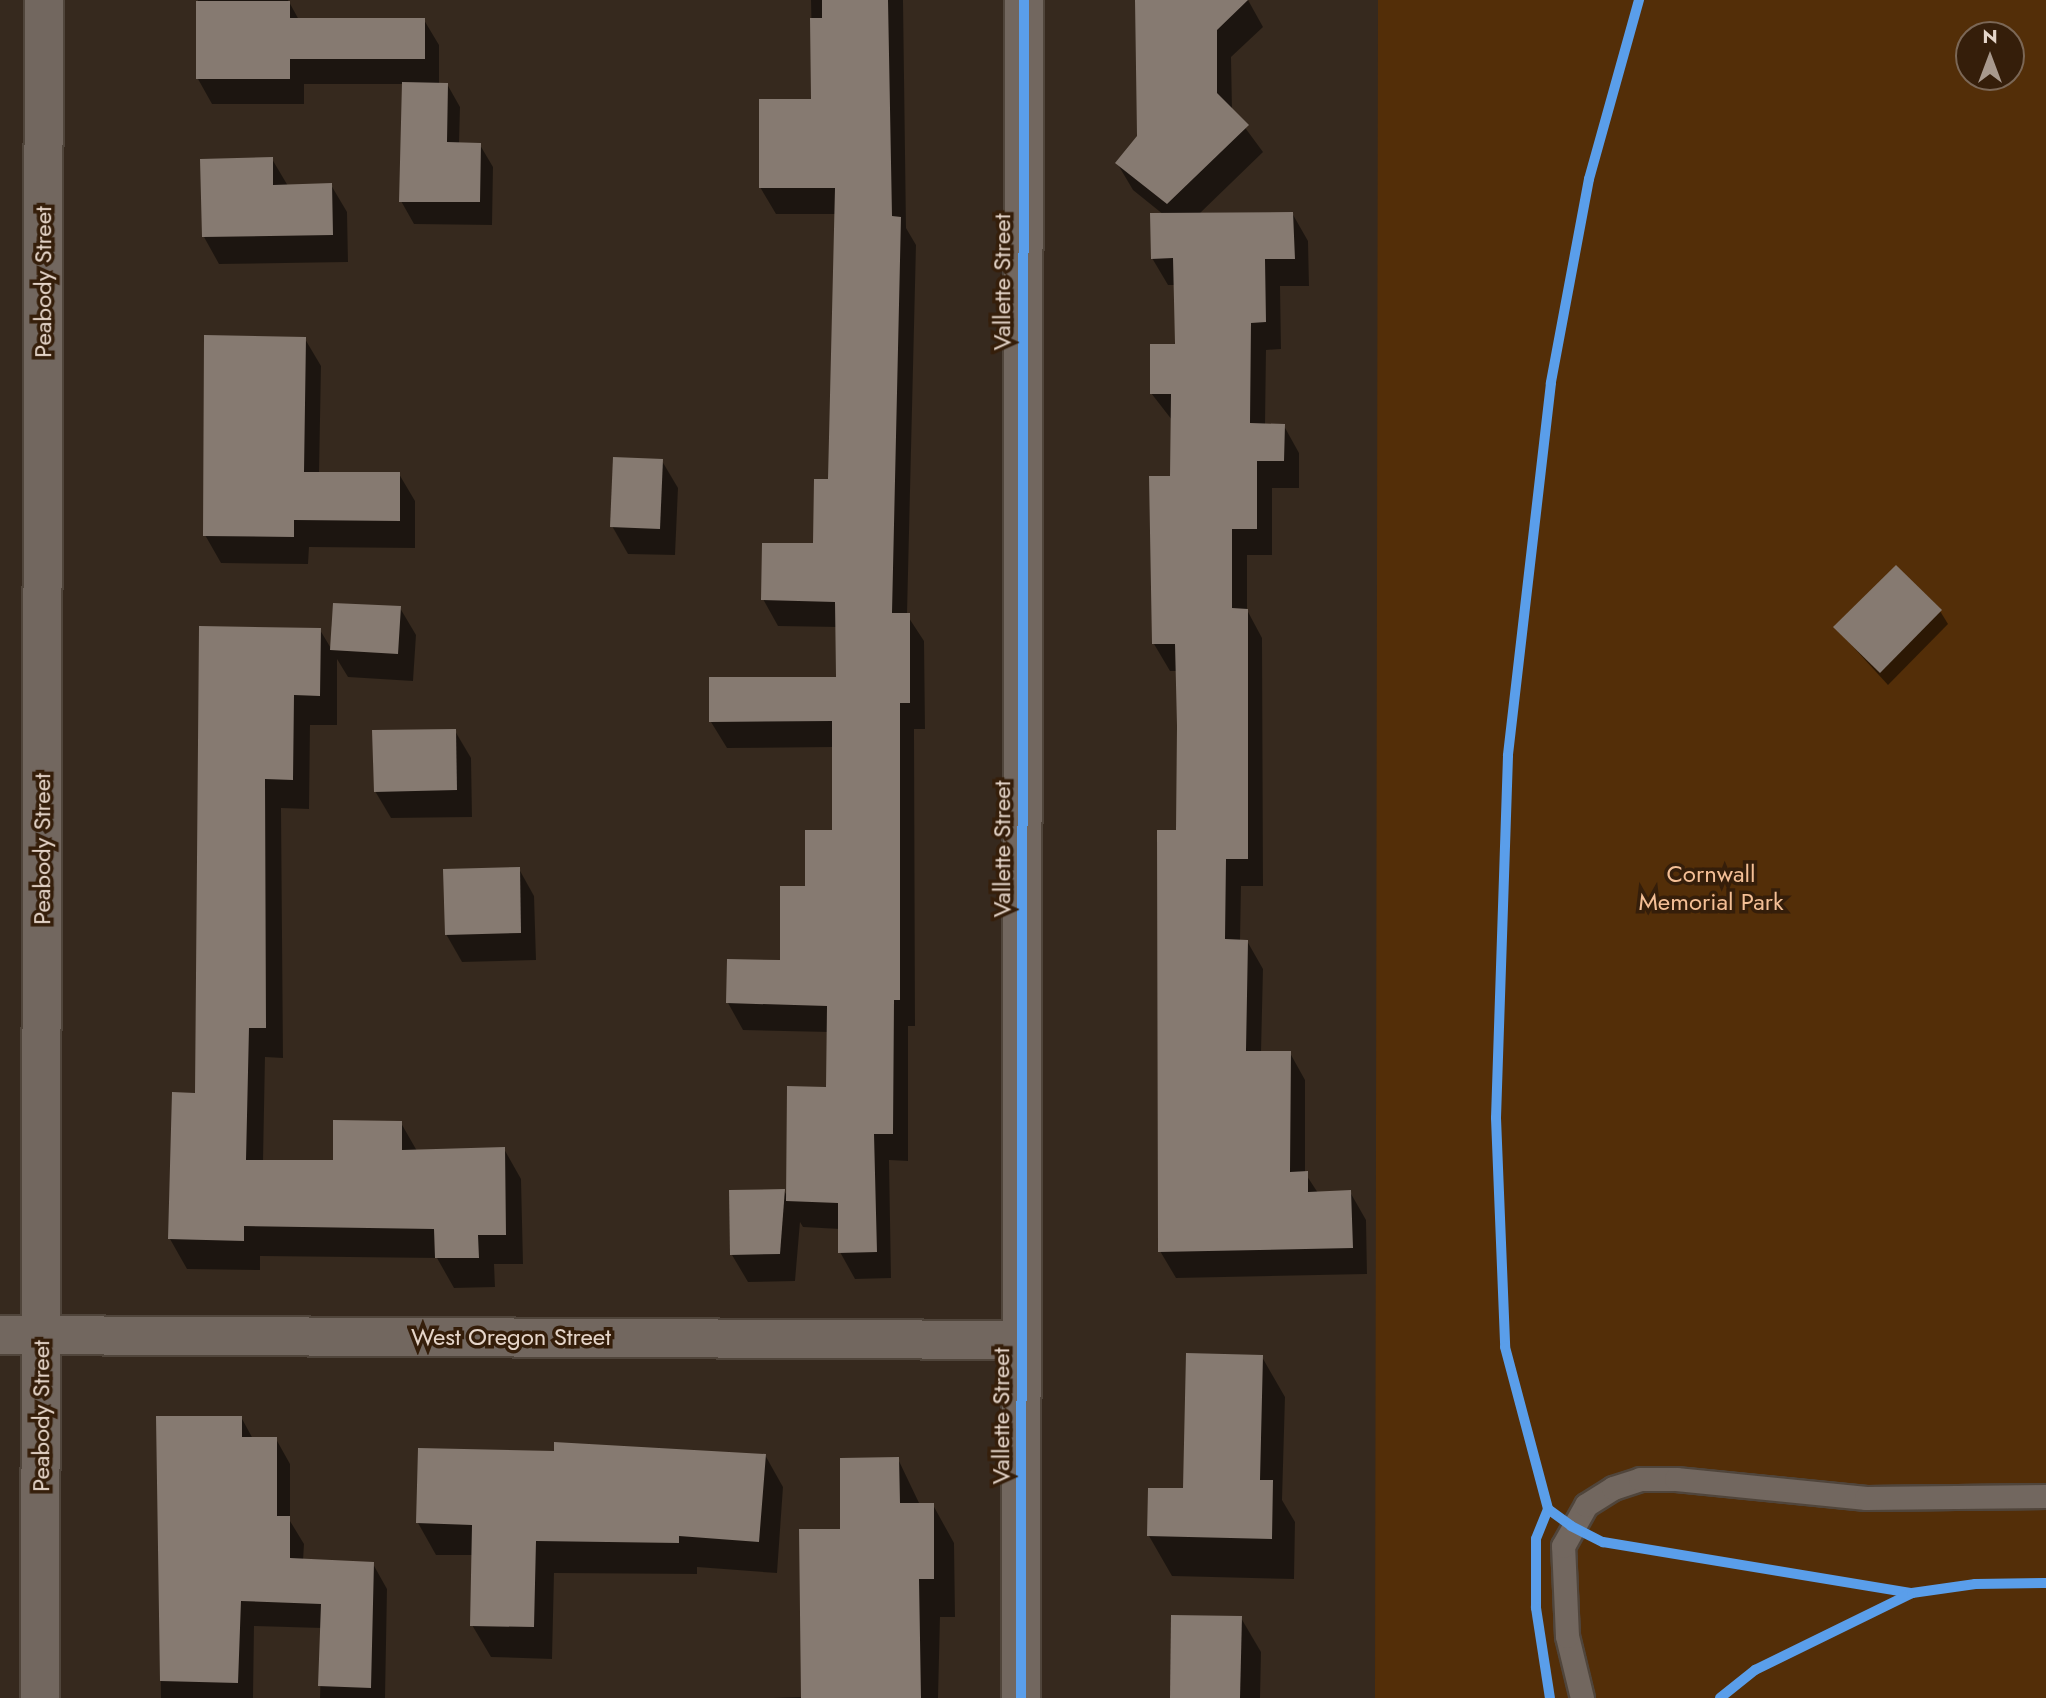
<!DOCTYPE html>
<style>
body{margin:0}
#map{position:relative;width:2046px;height:1698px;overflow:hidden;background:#36291e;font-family:Jost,sans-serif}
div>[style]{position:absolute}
.green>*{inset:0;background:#532e08}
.shadow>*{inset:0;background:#0007}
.building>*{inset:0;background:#867a71}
.roads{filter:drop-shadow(2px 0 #50453b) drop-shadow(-2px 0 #50453b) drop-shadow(0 2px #50453b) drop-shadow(0 -2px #50453b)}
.service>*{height:23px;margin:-11.5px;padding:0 11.5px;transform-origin:11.5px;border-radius:11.5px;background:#72675f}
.minor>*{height:38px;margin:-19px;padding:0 19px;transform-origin:19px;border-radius:19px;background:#72675f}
.cycleway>*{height:10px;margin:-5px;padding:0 5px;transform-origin:5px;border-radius:5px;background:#5a9eea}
span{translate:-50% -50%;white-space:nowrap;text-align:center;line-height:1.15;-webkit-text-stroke:7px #351e0a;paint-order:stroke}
.street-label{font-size:24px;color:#e5d5c9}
.park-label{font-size:24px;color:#f4bf96}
.north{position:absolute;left:1955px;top:21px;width:70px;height:70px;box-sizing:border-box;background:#351e0a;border:2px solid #7b6756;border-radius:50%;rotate:0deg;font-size:19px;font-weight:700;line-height:28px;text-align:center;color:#e5d5c9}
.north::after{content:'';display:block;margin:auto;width:24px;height:32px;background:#a8998d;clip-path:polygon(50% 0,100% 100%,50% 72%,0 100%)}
</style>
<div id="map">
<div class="green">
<i style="clip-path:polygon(evenodd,1378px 0,2046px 0,2046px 1698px,1375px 1698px,1378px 0,1969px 35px,2011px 35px,2011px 77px,1969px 77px,1969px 35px)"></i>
</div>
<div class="shadow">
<i style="clip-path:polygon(198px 0,288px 0,299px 20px,424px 20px,439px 45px,439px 84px,447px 84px,460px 107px,459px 144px,480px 145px,493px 167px,492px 225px,414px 224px,401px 201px,404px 84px,304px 84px,304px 104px,212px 104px,198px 79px)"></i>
<i style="clip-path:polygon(811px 0,903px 0,906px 228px,916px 245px,907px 615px,924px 641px,925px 729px,914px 729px,915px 1026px,908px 1026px,908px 1161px,889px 1160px,891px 1278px,855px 1279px,840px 1252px,840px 1229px,803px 1227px,800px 1222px,795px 1281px,748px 1282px,732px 1255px,784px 1191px,788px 1197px,828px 1089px,829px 1032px,743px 1030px,728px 1003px,782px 962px,834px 831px,834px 747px,727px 748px,711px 722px,837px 679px,837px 627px,778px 626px,763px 599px,814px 545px,830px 481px,836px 214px,776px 214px,760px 187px,813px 101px)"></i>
<i style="clip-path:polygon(1137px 0,1248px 0,1263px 27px,1231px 57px,1232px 110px,1263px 152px,1199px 214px,1292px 213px,1308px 241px,1309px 286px,1280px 286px,1281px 349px,1266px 350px,1265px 426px,1284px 426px,1299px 453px,1299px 488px,1272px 488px,1272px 555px,1247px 555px,1247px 610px,1262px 638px,1263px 886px,1241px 886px,1240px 941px,1247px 941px,1263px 969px,1261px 1053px,1290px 1053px,1305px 1080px,1305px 1173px,1318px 1193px,1350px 1192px,1366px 1220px,1367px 1274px,1176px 1278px,1160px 1251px,1178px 831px,1177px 671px,1170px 671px,1154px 644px,1150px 477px,1171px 477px,1172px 420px,1151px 393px,1176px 346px,1175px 285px,1168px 285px,1152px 258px,1164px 215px,1133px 190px,1117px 163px,1139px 136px)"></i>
<i style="clip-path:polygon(272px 159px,288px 186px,331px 185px,347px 212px,348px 262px,219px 264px,204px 237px)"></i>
<i style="clip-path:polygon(305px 339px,321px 366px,319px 474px,399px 474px,415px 501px,415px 548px,309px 547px,308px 564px,221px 563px,205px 535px)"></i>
<i style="clip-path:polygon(662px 461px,678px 488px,675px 555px,628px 554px,612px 526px)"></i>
<i style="clip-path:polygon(335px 605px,400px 608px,416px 635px,413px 681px,348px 677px,337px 659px,337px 725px,310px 725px,309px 809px,281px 808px,283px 1058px,265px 1057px,263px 1162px,334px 1162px,401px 1123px,417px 1151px,504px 1149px,521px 1179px,523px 1264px,494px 1264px,495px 1287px,454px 1288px,437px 1258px,260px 1256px,260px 1270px,187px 1269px,170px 1239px,197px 1094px,201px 628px,320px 630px,332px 650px)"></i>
<i style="clip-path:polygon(1940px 611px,1948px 624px,1888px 685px,1835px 627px)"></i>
<i style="clip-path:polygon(455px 731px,471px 758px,472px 817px,391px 818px,375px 791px)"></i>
<i style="clip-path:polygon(519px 869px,534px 896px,536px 960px,462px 962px,446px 934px)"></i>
<i style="clip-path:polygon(1262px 1357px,1285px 1397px,1282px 1500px,1295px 1522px,1294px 1579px,1172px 1576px,1149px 1536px,1185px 1490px)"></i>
<i style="clip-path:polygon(158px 1417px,241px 1417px,253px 1439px,276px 1439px,290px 1464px,290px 1521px,304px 1544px,303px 1561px,373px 1564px,387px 1589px,385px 1698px,320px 1698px,322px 1628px,254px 1626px,253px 1698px,161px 1698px)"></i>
<i style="clip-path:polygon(765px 1455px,783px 1487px,777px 1573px,697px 1567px,697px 1574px,554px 1573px,552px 1659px,491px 1657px,472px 1625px,473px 1555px,436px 1555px,418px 1523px)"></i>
<i style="clip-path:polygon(898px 1459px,920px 1505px,933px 1505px,954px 1543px,955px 1617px,940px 1617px,938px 1698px,773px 1698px,803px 1697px,842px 1531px)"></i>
<i style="clip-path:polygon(1241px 1618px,1261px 1652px,1260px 1698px,1172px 1698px)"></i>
</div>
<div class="building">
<i style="clip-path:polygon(822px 0,888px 0,892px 216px,901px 217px,892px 613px,910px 613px,910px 703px,900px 703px,900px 1000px,894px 1000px,893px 1134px,874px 1134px,877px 1252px,838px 1253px,838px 1203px,786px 1201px,787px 1086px,826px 1087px,827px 1006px,726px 1003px,727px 959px,780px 960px,780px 886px,805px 886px,805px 830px,832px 830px,832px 721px,709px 722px,709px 677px,836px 677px,835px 602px,761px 600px,762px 543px,813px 543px,814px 479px,828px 479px,835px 188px,759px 188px,759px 99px,811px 99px,810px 18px,822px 18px)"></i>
<i style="clip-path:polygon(1135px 0,1248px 0,1217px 30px,1217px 93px,1249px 125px,1167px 204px,1115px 163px,1137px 136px)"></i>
<i style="clip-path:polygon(196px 1px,290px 1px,290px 18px,425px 18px,425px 59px,290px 59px,290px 79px,196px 79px)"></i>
<i style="clip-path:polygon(402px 82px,448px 83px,447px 142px,481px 143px,480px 202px,399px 202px)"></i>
<i style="clip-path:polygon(273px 157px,273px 185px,332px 183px,333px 235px,202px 237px,200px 159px)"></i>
<i style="clip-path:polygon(1293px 212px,1295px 259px,1265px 259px,1266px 322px,1251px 323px,1250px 423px,1285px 424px,1284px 461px,1257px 461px,1257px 529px,1232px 529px,1232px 608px,1248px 609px,1248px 859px,1226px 859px,1225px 939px,1248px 940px,1246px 1051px,1291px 1051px,1290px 1172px,1308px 1171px,1308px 1192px,1351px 1190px,1353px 1248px,1158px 1252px,1157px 830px,1176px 830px,1177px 726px,1175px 644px,1152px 644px,1149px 476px,1170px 476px,1171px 394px,1150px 394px,1150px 344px,1175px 344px,1173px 258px,1151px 259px,1150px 213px)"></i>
<i style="clip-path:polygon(204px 335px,306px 337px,304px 472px,400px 472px,400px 521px,294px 520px,294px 537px,203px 536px)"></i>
<i style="clip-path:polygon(613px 457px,663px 459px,660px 529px,610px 527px)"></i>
<i style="clip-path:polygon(1896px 565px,1942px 610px,1880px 673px,1833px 627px)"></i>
<i style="clip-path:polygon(333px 603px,401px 606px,398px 654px,330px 650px)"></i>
<i style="clip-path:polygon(199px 626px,321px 628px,320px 696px,294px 695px,293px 780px,265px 779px,266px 1028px,249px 1028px,246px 1160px,333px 1160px,333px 1120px,402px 1121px,402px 1150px,505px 1147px,506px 1235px,478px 1235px,479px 1258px,435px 1258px,434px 1229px,244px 1226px,244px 1241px,168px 1239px,172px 1092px,195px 1093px)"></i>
<i style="clip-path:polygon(456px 729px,457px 790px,374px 792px,372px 730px)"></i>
<i style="clip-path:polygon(520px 867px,521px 933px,445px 935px,443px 869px)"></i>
<i style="clip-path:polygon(785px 1189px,780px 1254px,730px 1255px,729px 1190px)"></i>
<i style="clip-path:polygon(1186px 1353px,1263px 1355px,1260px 1480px,1273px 1480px,1272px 1539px,1147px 1536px,1148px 1488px,1183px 1488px)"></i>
<i style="clip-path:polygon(156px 1416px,242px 1416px,242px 1437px,277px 1437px,277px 1516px,290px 1516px,290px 1558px,374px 1562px,371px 1688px,318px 1686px,321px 1604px,241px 1601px,238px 1683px,160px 1681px)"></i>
<i style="clip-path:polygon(554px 1442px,766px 1454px,759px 1542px,679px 1536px,679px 1543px,536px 1541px,534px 1627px,470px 1626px,472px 1525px,416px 1523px,418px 1448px,554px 1451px)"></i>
<i style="clip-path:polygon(899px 1457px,900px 1503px,934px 1503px,934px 1579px,919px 1579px,921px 1698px,801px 1698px,799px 1529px,840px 1529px,840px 1458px)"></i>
<i style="clip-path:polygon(1171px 1615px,1242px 1616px,1240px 1698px,1170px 1698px)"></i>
</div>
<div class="roads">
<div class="service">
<i style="left:1582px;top:1698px;width:64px;rotate:-103.6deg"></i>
<i style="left:1567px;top:1636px;width:90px;rotate:-92.5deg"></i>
<i style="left:1563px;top:1546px;width:47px;rotate:-60.7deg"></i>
<i style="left:1586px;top:1505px;width:32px;rotate:-32deg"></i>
<i style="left:1613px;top:1488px;width:28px;rotate:-18deg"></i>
<i style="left:1640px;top:1479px;width:36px"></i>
<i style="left:1676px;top:1479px;width:191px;rotate:5.7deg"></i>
<i style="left:1866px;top:1498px;width:180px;rotate:-0.6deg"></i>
</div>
<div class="minor">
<i style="left:0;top:1335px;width:1022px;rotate:0.28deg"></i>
<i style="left:40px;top:1698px;width:1698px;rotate:-89.87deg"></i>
<i style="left:1021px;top:1698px;width:1698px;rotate:-89.9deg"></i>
</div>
</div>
<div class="cycleway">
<i style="left:1639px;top:0;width:186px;rotate:105.6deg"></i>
<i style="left:1589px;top:179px;width:208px;rotate:100.6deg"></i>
<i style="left:1551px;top:383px;width:375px;rotate:96.6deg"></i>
<i style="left:1508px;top:756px;width:362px;rotate:91.9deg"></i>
<i style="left:1496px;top:1118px;width:229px;rotate:87.7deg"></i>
<i style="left:1505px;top:1347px;width:168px;rotate:75.1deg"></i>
<i style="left:1548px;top:1509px;width:29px;rotate:36deg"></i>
<i style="left:1571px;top:1526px;width:36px;rotate:27deg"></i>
<i style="left:1603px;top:1542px;width:313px;rotate:9.4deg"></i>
<i style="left:1548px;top:1509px;width:32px;rotate:112deg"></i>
<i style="left:1536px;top:1539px;width:69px;rotate:90deg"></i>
<i style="left:1536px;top:1608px;width:91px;rotate:81.2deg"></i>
<i style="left:1021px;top:1698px;width:1698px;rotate:-89.9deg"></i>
<i style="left:1720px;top:1698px;width:45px;rotate:-38.7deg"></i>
<i style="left:1755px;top:1670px;width:175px;rotate:-26.1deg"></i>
<i style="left:1912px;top:1593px;width:64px;rotate:-8.1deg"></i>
<i style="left:1975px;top:1584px;width:71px;rotate:-0.8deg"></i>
</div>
<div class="street-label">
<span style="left:43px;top:282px;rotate:-90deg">Peabody Street</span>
<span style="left:1002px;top:282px;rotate:-90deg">Vallette Street</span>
<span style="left:42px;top:849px;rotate:-90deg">Peabody Street</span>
<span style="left:1002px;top:849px;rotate:-90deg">Vallette Street</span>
<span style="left:511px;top:1337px">West Oregon Street</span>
<span style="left:41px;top:1416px;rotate:-90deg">Peabody Street</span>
<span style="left:1001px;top:1416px;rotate:-90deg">Vallette Street</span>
</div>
<div class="park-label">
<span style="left:1711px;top:888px">Cornwall<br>Memorial Park</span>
</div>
<div class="north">N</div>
</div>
